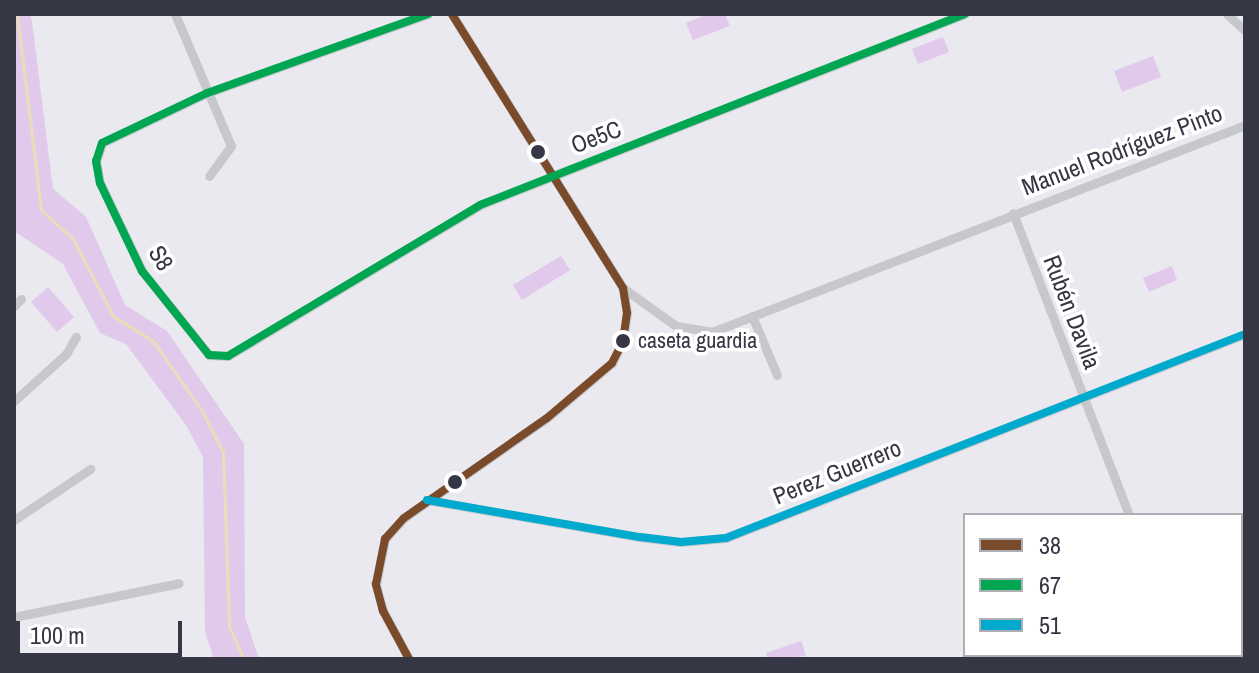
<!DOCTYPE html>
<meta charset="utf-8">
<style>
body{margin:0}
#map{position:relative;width:1259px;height:673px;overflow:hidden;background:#e9e9ef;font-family:"Archivo Narrow",sans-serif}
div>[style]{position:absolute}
.green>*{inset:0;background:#e0c9ea}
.stream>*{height:3px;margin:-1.5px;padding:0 1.5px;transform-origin:1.5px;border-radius:1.5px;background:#ecddba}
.street>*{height:9px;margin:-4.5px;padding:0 4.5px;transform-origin:4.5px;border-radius:4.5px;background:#c7c8cc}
.bus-1>*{height:8px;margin:-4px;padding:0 4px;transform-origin:4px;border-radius:4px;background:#7a4b2a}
.bus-2>*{height:8px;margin:-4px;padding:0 4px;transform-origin:4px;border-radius:4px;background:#00a651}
.bus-3>*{height:8px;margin:-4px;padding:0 4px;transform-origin:4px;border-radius:4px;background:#00a9ce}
.dots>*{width:22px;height:22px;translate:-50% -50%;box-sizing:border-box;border:4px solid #fff;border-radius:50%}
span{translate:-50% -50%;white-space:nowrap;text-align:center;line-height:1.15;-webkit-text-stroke:7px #fff;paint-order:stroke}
.bus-label{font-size:22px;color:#353745}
.left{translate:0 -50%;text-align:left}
.street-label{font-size:24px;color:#353745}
.frame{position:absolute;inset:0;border:16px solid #353745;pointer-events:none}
.legend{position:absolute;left:963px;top:513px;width:280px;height:144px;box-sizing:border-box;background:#fff;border:2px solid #aeafb5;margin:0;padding:10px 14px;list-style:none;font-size:24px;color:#353745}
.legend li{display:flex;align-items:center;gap:16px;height:40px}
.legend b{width:40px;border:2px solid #aeafb5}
.scale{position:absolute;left:16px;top:621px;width:166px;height:36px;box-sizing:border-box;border:4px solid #353745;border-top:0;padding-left:10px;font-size:24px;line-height:28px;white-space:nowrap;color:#353745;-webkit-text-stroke:6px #fff;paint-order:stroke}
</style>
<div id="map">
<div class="green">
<i style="clip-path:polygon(14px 14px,30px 14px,32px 21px,53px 189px,86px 217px,125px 305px,167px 331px,244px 444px,245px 617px,259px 659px,214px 659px,205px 632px,203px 457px,186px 425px,126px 344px,100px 333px,63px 264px,14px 231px)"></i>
<i style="clip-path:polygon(708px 14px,725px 14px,730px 26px,693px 40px,686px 23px)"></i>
<i style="clip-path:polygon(943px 37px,949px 52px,918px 64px,912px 49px)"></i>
<i style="clip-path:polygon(1153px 56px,1161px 77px,1122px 92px,1114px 71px)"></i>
<i style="clip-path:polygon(561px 256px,570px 270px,522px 300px,513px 285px)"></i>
<i style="clip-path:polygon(1172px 266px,1177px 280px,1149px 292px,1143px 278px)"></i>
<i style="clip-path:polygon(48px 287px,74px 317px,57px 332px,31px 302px)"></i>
<i style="clip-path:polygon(801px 641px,806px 656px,768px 659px,766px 653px)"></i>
</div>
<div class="stream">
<i style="left:17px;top:14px;width:197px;rotate:83deg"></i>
<i style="left:41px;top:210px;width:43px;rotate:42.2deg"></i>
<i style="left:73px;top:239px;width:87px;rotate:62.5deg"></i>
<i style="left:113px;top:316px;width:47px;rotate:32deg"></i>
<i style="left:153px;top:341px;width:85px;rotate:55deg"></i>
<i style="left:202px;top:411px;width:46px;rotate:62.9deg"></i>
<i style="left:223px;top:452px;width:174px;rotate:88deg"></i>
<i style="left:229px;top:626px;width:36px;rotate:66deg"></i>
</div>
<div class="street">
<i style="left:175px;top:14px;width:143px;rotate:67deg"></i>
<i style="left:231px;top:146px;width:37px;rotate:126deg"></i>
<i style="left:428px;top:14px;width:235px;rotate:160.3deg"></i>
<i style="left:207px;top:93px;width:116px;rotate:154.5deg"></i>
<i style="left:102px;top:143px;width:19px;rotate:108deg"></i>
<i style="left:96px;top:161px;width:22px;rotate:80deg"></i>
<i style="left:100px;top:183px;width:98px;rotate:64.5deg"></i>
<i style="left:142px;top:271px;width:107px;rotate:51.4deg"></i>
<i style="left:209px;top:355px;width:19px;rotate:3deg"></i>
<i style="left:228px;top:356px;width:294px;rotate:-30.9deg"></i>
<i style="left:480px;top:205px;width:521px;rotate:-21.5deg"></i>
<i style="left:1227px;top:14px;width:25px;rotate:43deg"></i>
<i style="left:1013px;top:213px;width:324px;rotate:69deg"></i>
<i style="left:623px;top:288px;width:65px;rotate:35.6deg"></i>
<i style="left:676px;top:326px;width:36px;rotate:9deg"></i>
<i style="left:712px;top:332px;width:572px;rotate:-21.22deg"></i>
<i style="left:14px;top:306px;width:10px;rotate:-45deg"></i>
<i style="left:752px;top:316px;width:64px;rotate:67deg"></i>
<i style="left:14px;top:401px;width:70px;rotate:-42.1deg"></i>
<i style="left:66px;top:354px;width:20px;rotate:-60deg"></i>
<i style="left:427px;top:500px;width:216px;rotate:9.9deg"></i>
<i style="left:640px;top:537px;width:41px;rotate:7deg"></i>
<i style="left:681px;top:542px;width:45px;rotate:-5.1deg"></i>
<i style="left:726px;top:538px;width:558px;rotate:-21.46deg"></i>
<i style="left:14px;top:520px;width:92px;rotate:-33.9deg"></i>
<i style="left:1241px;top:553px;width:4px;rotate:-27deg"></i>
<i style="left:14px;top:617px;width:168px;rotate:-11.6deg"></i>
<i style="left:409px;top:659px;width:55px;rotate:-118.4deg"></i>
<i style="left:383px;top:611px;width:28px;rotate:-105deg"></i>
<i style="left:376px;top:584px;width:46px;rotate:-78.7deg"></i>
<i style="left:385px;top:539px;width:28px;rotate:-48deg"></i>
<i style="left:404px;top:518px;width:174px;rotate:-35deg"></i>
<i style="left:547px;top:418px;width:85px;rotate:-40.2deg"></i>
<i style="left:612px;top:363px;width:25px;rotate:-63deg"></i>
<i style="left:623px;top:341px;width:28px;rotate:-82deg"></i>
<i style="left:627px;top:313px;width:25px;rotate:-99deg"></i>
<i style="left:623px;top:288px;width:323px;rotate:-122deg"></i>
<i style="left:1036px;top:659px;width:8px;rotate:-30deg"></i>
</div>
<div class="bus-1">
<i style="left:409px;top:659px;width:55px;rotate:-118.4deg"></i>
<i style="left:383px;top:611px;width:28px;rotate:-105deg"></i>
<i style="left:376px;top:584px;width:46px;rotate:-78.7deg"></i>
<i style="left:385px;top:539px;width:28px;rotate:-48deg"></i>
<i style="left:404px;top:518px;width:174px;rotate:-35deg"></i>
<i style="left:547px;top:418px;width:85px;rotate:-40.2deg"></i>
<i style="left:612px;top:363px;width:25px;rotate:-63deg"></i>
<i style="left:623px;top:341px;width:28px;rotate:-82deg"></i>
<i style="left:627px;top:313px;width:25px;rotate:-99deg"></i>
<i style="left:623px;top:288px;width:323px;rotate:-122deg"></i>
</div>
<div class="bus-2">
<i style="left:428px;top:14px;width:235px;rotate:160.3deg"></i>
<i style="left:207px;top:93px;width:116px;rotate:154.5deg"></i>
<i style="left:102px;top:143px;width:19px;rotate:108deg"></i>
<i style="left:96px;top:161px;width:22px;rotate:80deg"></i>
<i style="left:100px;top:183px;width:98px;rotate:64.5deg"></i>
<i style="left:142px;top:271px;width:107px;rotate:51.4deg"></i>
<i style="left:209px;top:355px;width:19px;rotate:3deg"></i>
<i style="left:228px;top:356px;width:294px;rotate:-30.9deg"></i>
<i style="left:480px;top:205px;width:521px;rotate:-21.5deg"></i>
</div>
<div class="bus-3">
<i style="left:427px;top:500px;width:216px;rotate:9.9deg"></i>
<i style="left:640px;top:537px;width:41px;rotate:7deg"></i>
<i style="left:681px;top:542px;width:45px;rotate:-5.1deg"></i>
<i style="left:726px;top:538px;width:558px;rotate:-21.46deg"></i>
</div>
<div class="dots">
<i style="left:538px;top:152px;background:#353745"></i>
<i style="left:623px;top:341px;background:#353745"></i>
<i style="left:455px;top:482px;background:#353745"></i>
</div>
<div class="bus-label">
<span class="left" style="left:638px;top:341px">caseta guardia</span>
</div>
<div class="street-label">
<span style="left:596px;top:137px;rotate:-21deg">Oe5C</span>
<span style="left:1122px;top:150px;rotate:-21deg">Manuel Rodríguez Pinto</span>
<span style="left:161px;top:258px;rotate:58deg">S8</span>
<span style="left:1072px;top:312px;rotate:69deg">Rubén Davila</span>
<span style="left:837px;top:472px;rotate:-22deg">Perez Guerrero</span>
</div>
<div class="frame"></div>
<ul class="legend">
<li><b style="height:10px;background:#7a4b2a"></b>38</li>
<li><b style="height:10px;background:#00a651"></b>67</li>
<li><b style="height:10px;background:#00a9ce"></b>51</li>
</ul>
<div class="scale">100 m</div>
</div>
